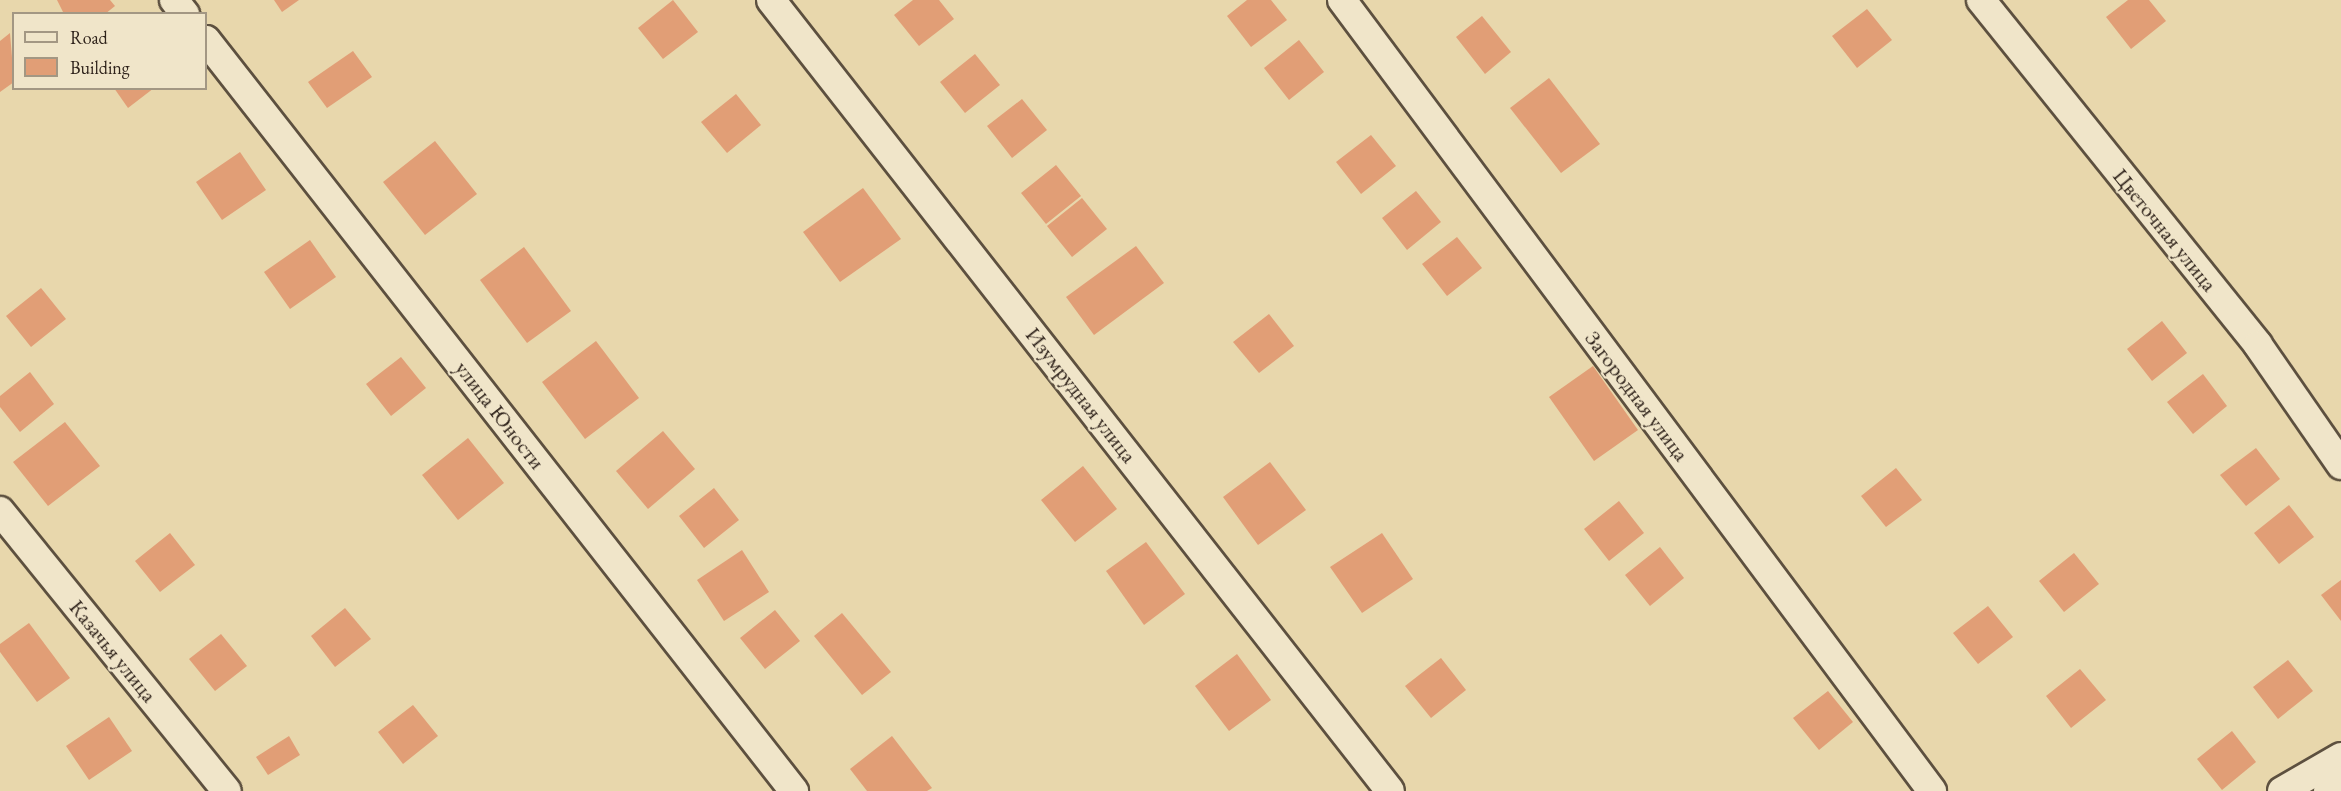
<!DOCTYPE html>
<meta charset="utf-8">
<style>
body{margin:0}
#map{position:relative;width:2341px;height:791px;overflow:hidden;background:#e8d7ac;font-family:"EB Garamond",serif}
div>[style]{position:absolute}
.building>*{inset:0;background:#e19e76}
.roads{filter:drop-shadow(2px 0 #5d503f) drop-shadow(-2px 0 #5d503f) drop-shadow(0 2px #5d503f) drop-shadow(0 -2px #5d503f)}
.minor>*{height:28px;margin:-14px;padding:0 14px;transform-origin:14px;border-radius:14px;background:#f0e5c9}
span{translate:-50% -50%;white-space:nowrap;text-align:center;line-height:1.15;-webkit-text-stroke:4.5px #f0e5c9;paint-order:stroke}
.street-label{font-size:22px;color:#2f231b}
.legend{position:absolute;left:12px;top:12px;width:195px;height:78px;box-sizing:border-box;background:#f0e5c9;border:2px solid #a39783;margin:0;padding:8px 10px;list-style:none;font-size:18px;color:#2f231b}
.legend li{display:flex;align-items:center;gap:12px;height:30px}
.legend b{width:30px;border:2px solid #a39783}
</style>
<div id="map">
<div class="building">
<i style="clip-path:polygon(57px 0,110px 0,115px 6px,105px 14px,64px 14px)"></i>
<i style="clip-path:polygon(274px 0,299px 0,282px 12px)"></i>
<i style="clip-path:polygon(673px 0,698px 32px,663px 59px,638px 28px)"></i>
<i style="clip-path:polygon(913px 0,939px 0,954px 19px,919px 46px,894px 15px)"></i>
<i style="clip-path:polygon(1247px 0,1271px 0,1287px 20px,1251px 47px,1227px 16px)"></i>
<i style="clip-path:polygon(2128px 0,2149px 0,2166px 21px,2131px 49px,2106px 17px)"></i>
<i style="clip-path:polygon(1867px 9px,1892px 40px,1857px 68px,1832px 36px)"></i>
<i style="clip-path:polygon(1482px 16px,1511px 52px,1485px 74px,1456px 37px)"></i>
<i style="clip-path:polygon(10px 33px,14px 82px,0 92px,0 41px)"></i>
<i style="clip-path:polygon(1299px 40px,1324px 72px,1289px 100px,1264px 68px)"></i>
<i style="clip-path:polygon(353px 51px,372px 77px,327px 108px,308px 82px)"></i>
<i style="clip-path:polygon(975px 54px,1000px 85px,965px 113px,940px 82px)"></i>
<i style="clip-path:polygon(1549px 78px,1600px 144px,1561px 173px,1510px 108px)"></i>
<i style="clip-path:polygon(114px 88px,154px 88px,128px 108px)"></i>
<i style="clip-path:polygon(736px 94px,761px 125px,727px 153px,701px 122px)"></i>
<i style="clip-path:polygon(1022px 99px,1047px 130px,1012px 158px,987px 126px)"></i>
<i style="clip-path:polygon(1371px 135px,1396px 166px,1361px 194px,1336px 162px)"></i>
<i style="clip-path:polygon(435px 141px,477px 194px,425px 235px,383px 182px)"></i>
<i style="clip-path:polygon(240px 152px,266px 190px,222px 220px,196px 182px)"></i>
<i style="clip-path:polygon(1056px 165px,1081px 196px,1046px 224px,1021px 193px)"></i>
<i style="clip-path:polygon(863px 188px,901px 239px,840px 282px,803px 232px)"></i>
<i style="clip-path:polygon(1416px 191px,1441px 222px,1407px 250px,1382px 218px)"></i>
<i style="clip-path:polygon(1082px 198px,1107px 229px,1072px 257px,1047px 226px)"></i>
<i style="clip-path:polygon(1457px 237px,1482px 268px,1447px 296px,1422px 264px)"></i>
<i style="clip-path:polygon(310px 240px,336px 277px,290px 309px,264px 272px)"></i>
<i style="clip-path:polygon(1136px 246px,1164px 283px,1094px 335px,1066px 297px)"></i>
<i style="clip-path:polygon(524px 247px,571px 311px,527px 343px,480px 280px)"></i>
<i style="clip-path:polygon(41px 288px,66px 319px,31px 347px,6px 316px)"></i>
<i style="clip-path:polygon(1269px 314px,1294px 346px,1259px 373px,1233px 342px)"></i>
<i style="clip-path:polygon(2162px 321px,2187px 353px,2152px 381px,2127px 349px)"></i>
<i style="clip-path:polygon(596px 341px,639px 398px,585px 439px,542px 382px)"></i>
<i style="clip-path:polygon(401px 357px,426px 388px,391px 416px,366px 384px)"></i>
<i style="clip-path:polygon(1593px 366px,1638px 430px,1594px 461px,1549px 397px)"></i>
<i style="clip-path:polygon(30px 372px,54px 404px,20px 432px,0 407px,0 396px)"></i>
<i style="clip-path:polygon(2203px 374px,2227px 406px,2193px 434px,2167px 402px)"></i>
<i style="clip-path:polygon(65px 422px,100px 466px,48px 506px,13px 462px)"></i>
<i style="clip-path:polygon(663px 431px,695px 469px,648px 509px,616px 471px)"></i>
<i style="clip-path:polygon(468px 438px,504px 483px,458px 520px,422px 475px)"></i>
<i style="clip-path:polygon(2256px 448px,2280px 479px,2246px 506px,2220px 475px)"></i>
<i style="clip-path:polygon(1270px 462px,1306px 510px,1258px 545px,1223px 497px)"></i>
<i style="clip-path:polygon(1083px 466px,1117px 509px,1075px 542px,1041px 500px)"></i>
<i style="clip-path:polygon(1896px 468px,1922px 500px,1886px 527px,1861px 496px)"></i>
<i style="clip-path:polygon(714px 488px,739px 520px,704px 548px,679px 516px)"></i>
<i style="clip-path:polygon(1619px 501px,1644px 533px,1609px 561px,1584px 529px)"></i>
<i style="clip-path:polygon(2289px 505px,2314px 537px,2279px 564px,2254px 533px)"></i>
<i style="clip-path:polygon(170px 533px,195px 565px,160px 592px,135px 561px)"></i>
<i style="clip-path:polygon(1382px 533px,1413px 579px,1362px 613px,1330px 567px)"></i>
<i style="clip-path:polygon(1146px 542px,1185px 594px,1144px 625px,1106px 571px)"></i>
<i style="clip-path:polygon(1660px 547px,1684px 578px,1650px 606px,1625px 575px)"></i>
<i style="clip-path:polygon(742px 550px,769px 592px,724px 621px,697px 580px)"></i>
<i style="clip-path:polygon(2074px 553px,2099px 584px,2064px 612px,2039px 581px)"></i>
<i style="clip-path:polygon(2341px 580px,2341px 621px,2321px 595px)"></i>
<i style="clip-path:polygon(1988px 606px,2013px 637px,1978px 664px,1953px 633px)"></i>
<i style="clip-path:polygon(345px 608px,371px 639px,335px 667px,311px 636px)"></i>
<i style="clip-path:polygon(775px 610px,800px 641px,765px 669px,740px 638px)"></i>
<i style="clip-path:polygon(842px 613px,891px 672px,862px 695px,814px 636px)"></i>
<i style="clip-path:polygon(29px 623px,70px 678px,37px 702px,0 652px,0 644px)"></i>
<i style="clip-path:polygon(221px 634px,247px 666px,215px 691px,189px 659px)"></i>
<i style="clip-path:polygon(1237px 654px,1271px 700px,1229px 731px,1195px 686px)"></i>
<i style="clip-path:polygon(1441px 658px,1466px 690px,1431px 718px,1405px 686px)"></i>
<i style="clip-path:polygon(2288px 660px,2313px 691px,2278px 719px,2253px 687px)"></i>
<i style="clip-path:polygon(2080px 669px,2106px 700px,2071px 728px,2046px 696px)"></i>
<i style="clip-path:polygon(1828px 691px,1853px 722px,1819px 750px,1793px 718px)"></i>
<i style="clip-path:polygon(413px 705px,438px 736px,403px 764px,378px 732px)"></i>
<i style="clip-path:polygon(109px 717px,132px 751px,89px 780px,66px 746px)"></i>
<i style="clip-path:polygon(2232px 731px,2256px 762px,2222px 790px,2197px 759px)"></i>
<i style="clip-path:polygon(289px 736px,300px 755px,268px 775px,256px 757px)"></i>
<i style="clip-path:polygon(892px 736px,932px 788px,927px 791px,867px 791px,850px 769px)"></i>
</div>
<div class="roads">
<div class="minor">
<i style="left:174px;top:0;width:18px;rotate:52deg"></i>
<i style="left:771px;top:0;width:1004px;rotate:51.95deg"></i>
<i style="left:1342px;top:0;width:987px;rotate:53.28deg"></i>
<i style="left:1981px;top:0;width:442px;rotate:51.2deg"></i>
<i style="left:2258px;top:345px;width:146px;rotate:55.3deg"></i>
<i style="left:206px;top:40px;width:954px;rotate:51.94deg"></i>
<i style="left:0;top:511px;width:360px;rotate:51deg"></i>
<i style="left:2282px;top:791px;width:68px;rotate:-30deg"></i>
<i style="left:2328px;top:791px;width:17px;rotate:-40deg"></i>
</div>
</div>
<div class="street-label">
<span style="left:2165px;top:230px;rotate:51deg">Цветочная улица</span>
<span style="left:1081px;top:395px;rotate:52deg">Изумрудная улица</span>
<span style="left:1637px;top:396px;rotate:53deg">Загородная улица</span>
<span style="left:500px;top:415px;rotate:52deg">улица Юности</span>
<span style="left:113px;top:651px;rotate:51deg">Казачья улица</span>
</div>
<ul class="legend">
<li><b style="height:8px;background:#f0e5c9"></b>Road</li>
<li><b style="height:16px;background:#e19e76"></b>Building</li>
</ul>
</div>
